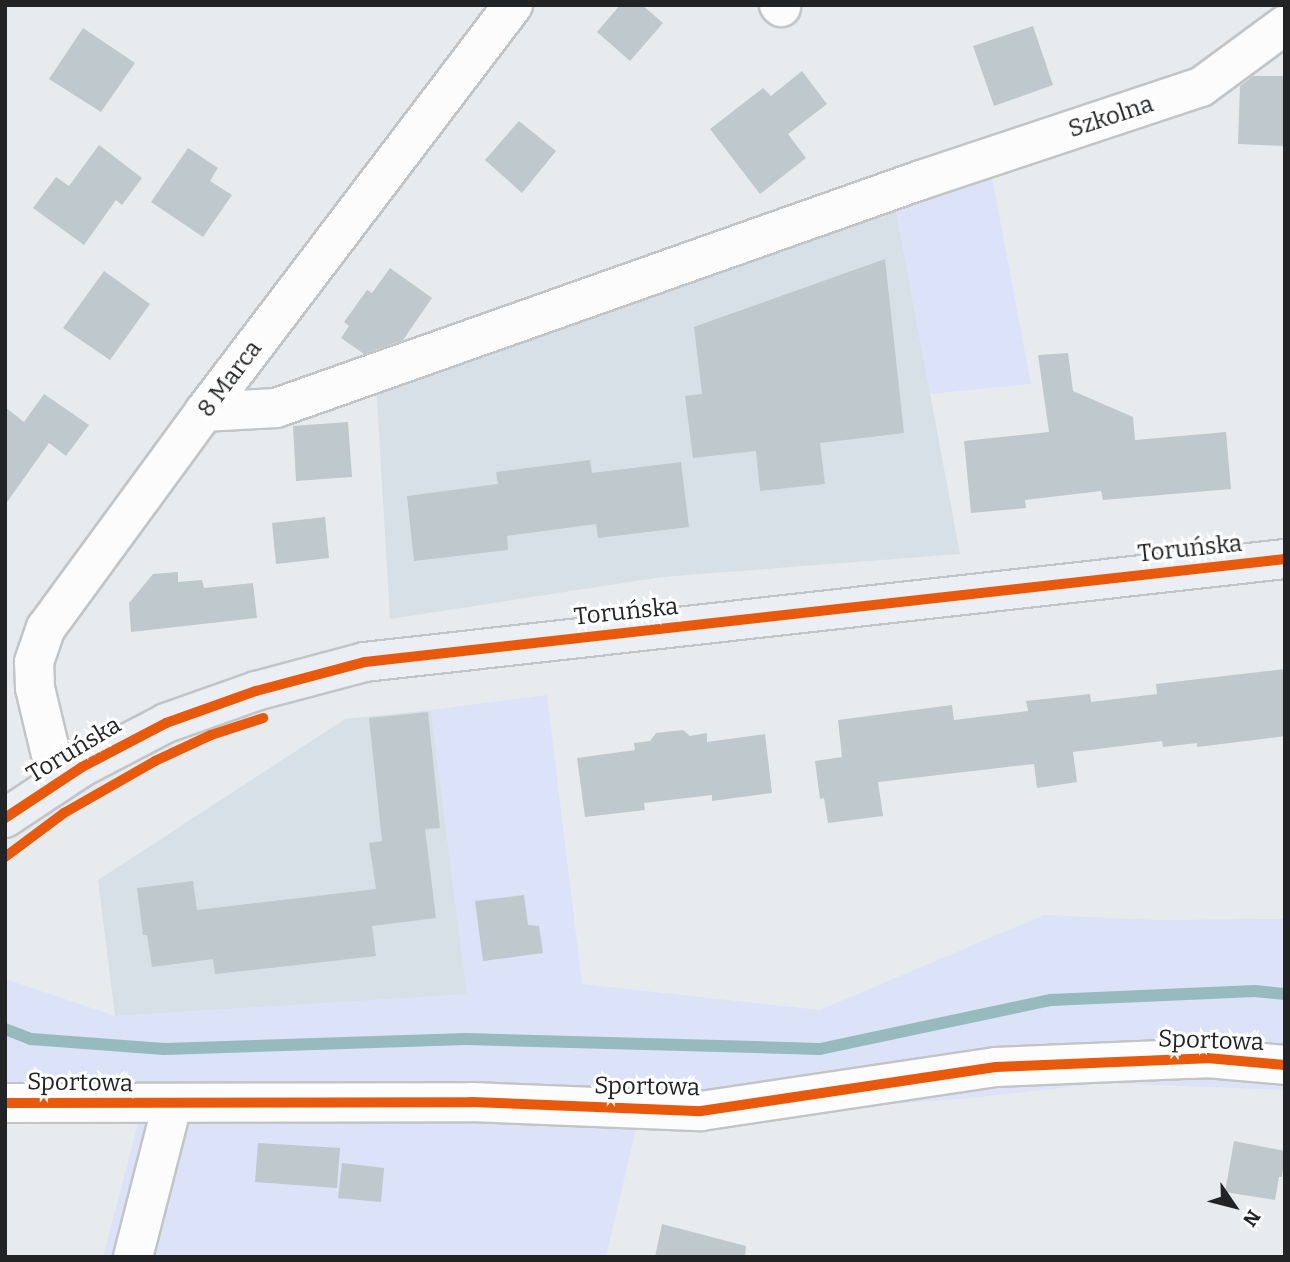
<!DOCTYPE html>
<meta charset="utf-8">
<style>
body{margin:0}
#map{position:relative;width:1290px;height:1262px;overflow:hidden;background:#e8ebee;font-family:Bitter,serif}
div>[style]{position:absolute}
.built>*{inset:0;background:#d7e0e7}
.green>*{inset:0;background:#dce2f7}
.stream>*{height:12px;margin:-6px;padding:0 6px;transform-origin:6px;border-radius:6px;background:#96babd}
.building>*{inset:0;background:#bec8cd}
.roads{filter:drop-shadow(2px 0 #c2c4c6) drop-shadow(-2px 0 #c2c4c6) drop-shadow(0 2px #c2c4c6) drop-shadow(0 -2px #c2c4c6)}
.minor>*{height:38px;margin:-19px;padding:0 19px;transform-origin:19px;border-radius:19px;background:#fcfcfc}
.major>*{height:38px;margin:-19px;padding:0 19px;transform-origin:19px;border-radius:19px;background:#ebeef3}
.cycleway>*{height:10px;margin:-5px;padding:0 5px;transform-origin:5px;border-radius:5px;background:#e8590c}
span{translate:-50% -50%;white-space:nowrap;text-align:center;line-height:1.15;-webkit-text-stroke:6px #fff;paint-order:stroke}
.street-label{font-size:24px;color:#212325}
.frame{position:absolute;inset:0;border:7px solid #212325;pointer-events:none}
.north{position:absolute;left:1199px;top:1171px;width:70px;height:70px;-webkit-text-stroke:5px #fff;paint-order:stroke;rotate:125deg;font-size:19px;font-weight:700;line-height:28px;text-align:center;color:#212325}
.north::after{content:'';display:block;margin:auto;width:24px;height:32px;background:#212325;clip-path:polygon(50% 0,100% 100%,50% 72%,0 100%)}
</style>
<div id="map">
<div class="built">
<i style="clip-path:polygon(895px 205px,960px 554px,662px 577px,390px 619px,376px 384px)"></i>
<i style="clip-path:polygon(431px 710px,467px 995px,115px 1016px,98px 880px,345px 719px)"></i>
</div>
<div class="green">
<i style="clip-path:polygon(991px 172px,1031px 384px,930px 394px,895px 205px)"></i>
<i style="clip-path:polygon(547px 695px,582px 984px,820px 1010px,1044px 915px,1157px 920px,1285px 919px,1285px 1090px,1105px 1083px,971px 1098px,812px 1110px,645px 1090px,606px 1257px,103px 1257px,142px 1108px,5px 1117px,5px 979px,115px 1016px,467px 994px,431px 710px)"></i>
</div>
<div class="stream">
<i style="left:5px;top:1029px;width:28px;rotate:21deg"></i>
<i style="left:31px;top:1039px;width:133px;rotate:4.3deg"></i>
<i style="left:164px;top:1049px;width:302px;rotate:-1.9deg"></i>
<i style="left:466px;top:1039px;width:354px;rotate:1.6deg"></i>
<i style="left:820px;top:1049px;width:236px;rotate:-12deg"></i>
<i style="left:1051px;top:1000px;width:204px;rotate:-2.5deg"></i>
<i style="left:1255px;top:991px;width:30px;rotate:6deg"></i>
</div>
<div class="building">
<i style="clip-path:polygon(620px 5px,642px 5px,663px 23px,630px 61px,597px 32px)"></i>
<i style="clip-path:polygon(1033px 26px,1053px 85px,994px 106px,973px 46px)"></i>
<i style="clip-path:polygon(83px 28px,135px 63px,101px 112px,49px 79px)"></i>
<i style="clip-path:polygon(802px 71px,827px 104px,788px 134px,806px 158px,760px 194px,710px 129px,763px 88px,771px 96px)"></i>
<i style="clip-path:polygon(1253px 76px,1285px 76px,1285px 146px,1238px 144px,1240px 86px)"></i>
<i style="clip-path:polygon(519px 121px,556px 151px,522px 193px,485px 160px)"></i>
<i style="clip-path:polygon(99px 145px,142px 178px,122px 205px,116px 200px,84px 245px,33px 208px,56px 177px,69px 186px)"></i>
<i style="clip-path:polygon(188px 148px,218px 168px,210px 181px,232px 195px,203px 237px,151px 202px)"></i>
<i style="clip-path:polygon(885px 259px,904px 433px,820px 443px,825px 484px,760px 491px,756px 451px,693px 458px,685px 396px,702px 394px,694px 327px)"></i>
<i style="clip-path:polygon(390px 268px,432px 298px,403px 340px,364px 354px,341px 338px,349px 326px,344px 322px,367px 290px,372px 293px)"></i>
<i style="clip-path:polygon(104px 271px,150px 304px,110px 360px,63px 328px)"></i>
<i style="clip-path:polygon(1068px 353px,1073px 391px,1133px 417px,1135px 440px,1226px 432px,1231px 489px,1103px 500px,1101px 491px,1025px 500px,1026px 508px,971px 513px,964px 441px,1049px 432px,1038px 355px)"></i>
<i style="clip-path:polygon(44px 394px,89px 425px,66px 456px,49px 443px,5px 505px,5px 407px,24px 422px)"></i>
<i style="clip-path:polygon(348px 422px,352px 477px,296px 481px,293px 426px)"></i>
<i style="clip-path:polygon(590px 460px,592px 473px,681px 462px,689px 527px,598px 538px,596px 524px,507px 536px,508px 550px,414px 561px,407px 496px,498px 484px,496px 472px)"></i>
<i style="clip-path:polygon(325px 517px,329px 558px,276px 564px,272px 523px)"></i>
<i style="clip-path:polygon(178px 572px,178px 582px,202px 580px,204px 588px,253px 583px,257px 618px,131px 632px,129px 603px,153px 574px)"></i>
<i style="clip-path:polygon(1285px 669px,1285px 736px,1197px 747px,1197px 743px,1163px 747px,1162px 741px,1073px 752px,1077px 782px,1037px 788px,1034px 764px,878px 782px,883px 816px,828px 823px,824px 798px,820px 799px,815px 761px,842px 757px,838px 720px,952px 705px,954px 720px,1028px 711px,1026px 701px,1090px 694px,1091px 702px,1157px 694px,1156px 684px)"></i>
<i style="clip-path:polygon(428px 712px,440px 828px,425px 829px,436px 918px,372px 926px,376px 956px,215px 974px,213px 959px,152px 967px,147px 935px,143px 935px,137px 888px,193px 881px,197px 910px,376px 889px,369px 843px,382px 841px,369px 718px)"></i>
<i style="clip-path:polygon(683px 730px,690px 736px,707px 733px,707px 742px,765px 734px,772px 793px,712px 801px,712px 795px,644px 803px,645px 810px,585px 817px,577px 758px,635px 750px,634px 743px,650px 741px,656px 733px)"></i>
<i style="clip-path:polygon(524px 895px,528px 925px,539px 926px,543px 953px,483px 961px,475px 901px)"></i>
<i style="clip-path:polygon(1234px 1141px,1285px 1151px,1282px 1177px,1279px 1177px,1275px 1200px,1225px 1192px)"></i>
<i style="clip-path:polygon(258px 1143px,340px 1148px,337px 1188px,255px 1182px)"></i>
<i style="clip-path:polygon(342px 1163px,384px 1168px,381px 1202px,338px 1198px)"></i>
<i style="clip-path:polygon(662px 1224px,746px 1246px,745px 1257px,655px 1257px)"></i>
</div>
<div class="roads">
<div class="minor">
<i style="left:779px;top:5px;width:3px;rotate:45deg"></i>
<i style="left:204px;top:412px;width:72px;rotate:-3.2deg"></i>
<i style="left:276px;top:408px;width:684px;rotate:-19.47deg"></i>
<i style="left:921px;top:180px;width:295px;rotate:-18.4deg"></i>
<i style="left:1201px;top:87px;width:104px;rotate:-36.4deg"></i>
<i style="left:60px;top:781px;width:19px;rotate:-111deg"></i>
<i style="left:53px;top:763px;width:77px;rotate:-103.5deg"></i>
<i style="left:35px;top:688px;width:26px;rotate:-92deg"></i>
<i style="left:34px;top:662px;width:36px;rotate:-71deg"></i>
<i style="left:46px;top:628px;width:268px;rotate:-53.8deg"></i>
<i style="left:204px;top:412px;width:511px;rotate:-52.79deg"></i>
<i style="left:5px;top:1103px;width:467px;rotate:-0.1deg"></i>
<i style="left:472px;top:1102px;width:229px;rotate:2.3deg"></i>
<i style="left:701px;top:1111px;width:298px;rotate:-8.5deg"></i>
<i style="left:996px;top:1067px;width:211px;rotate:-2.4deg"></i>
<i style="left:1207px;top:1058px;width:78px;rotate:5.1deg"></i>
<i style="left:133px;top:1257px;width:157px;rotate:-75.6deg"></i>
</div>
<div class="major">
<i style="left:5px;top:818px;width:92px;rotate:-33.5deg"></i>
<i style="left:82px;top:767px;width:95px;rotate:-27.6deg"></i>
<i style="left:166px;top:723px;width:96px;rotate:-19.6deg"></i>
<i style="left:256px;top:691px;width:113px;rotate:-14.9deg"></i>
<i style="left:365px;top:662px;width:926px;rotate:-6.39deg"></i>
</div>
</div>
<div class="cycleway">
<i style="left:5px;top:818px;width:92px;rotate:-33.5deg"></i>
<i style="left:82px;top:767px;width:95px;rotate:-27.6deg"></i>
<i style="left:166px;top:723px;width:96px;rotate:-19.6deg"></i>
<i style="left:256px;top:691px;width:113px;rotate:-14.9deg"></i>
<i style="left:365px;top:662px;width:926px;rotate:-6.39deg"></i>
<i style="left:5px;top:857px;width:74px;rotate:-36.7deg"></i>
<i style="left:64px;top:813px;width:105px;rotate:-29.7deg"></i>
<i style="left:155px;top:761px;width:62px;rotate:-24.9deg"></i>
<i style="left:211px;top:735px;width:55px;rotate:-18.1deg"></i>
<i style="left:5px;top:1103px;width:467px;rotate:-0.1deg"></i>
<i style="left:472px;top:1102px;width:229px;rotate:2.3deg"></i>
<i style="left:701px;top:1111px;width:298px;rotate:-8.5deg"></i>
<i style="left:996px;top:1067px;width:211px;rotate:-2.4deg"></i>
<i style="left:1207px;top:1058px;width:78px;rotate:5.1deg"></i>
</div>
<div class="street-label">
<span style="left:1111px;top:117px;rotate:-18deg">Szkolna</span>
<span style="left:230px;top:379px;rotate:-53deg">8 Marca</span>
<span style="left:1190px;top:549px;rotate:-6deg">Toruńska</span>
<span style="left:626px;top:612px;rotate:-6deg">Toruńska</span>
<span style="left:74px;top:750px;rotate:-31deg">Toruńska</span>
<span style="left:1211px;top:1041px;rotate:2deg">Sportowa</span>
<span style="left:80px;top:1083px;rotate:1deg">Sportowa</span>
<span style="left:647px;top:1087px;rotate:1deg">Sportowa</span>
</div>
<div class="frame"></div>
<div class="north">N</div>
</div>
